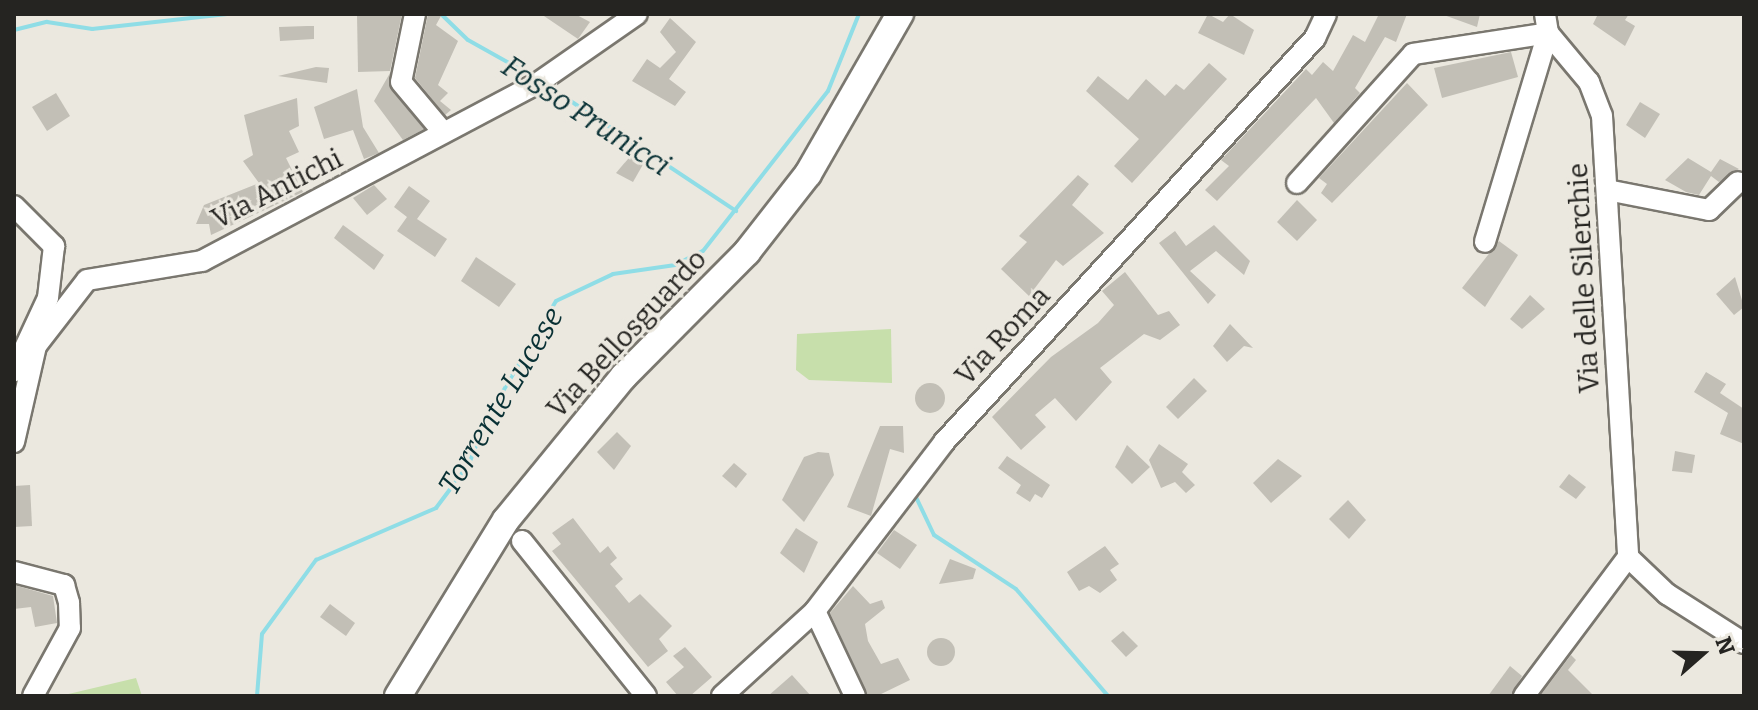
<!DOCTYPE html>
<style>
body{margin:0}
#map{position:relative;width:1758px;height:710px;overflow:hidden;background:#ebe8df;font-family:Bitter,serif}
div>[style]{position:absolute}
.green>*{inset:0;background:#c7dfab}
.stream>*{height:4px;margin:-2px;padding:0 2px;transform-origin:2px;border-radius:2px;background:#8fdde6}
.building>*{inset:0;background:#c2bfb6}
.round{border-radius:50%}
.roads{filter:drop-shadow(2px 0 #7a776f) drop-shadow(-2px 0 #7a776f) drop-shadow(0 2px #7a776f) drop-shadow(0 -2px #7a776f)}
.minor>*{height:20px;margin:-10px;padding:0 10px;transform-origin:10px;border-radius:10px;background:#fff}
.major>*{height:26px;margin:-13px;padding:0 13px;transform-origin:13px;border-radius:13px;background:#fff}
span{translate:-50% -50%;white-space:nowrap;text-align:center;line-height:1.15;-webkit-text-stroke:6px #ebe8df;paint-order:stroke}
.street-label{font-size:28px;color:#252421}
.water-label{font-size:30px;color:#083034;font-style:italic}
.frame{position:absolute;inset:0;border:16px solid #252421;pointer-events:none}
.north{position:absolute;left:1662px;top:614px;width:80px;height:80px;-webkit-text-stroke:6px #ebe8df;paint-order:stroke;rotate:70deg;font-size:22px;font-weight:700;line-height:32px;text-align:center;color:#252421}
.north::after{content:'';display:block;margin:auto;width:28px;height:36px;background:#252421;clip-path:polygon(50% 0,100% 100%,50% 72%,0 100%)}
</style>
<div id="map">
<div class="green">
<i style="clip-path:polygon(891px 329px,892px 383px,809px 380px,796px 370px,797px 334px)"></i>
<i style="clip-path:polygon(136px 678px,142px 696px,60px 696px)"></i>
</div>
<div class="stream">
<i style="left:441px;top:14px;width:37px;rotate:44deg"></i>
<i style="left:468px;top:40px;width:76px;rotate:29.3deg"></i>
<i style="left:14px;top:30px;width:34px;rotate:-14deg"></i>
<i style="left:47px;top:22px;width:46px;rotate:8.8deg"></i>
<i style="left:92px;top:29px;width:136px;rotate:-6.3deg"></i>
<i style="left:548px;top:86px;width:226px;rotate:33.6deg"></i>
<i style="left:915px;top:495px;width:44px;rotate:64.6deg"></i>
<i style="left:934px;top:535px;width:98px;rotate:33.4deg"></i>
<i style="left:1016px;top:589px;width:141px;rotate:49.3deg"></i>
<i style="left:257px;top:696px;width:62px;rotate:-85.4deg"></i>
<i style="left:262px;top:634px;width:92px;rotate:-53.9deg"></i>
<i style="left:316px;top:560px;width:131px;rotate:-23.4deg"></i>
<i style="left:436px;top:508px;width:55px;rotate:-53.1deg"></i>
<i style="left:469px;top:464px;width:45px;rotate:-69.1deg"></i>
<i style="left:485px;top:422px;width:140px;rotate:-59.6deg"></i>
<i style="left:556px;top:301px;width:63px;rotate:-25.3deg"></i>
<i style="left:613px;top:274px;width:63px;rotate:-8.3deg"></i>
<i style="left:675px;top:265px;width:31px;rotate:-27deg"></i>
<i style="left:703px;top:251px;width:203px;rotate:-52deg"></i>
<i style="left:828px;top:91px;width:83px;rotate:-68.1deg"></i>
</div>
<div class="building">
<i style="clip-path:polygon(357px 14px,402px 14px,390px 71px,358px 72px)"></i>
<i style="clip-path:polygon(428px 14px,442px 14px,436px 25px,458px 41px,438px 85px,448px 93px,440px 101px,451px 110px,445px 115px,415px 78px)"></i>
<i style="clip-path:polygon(541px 14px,575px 14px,590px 22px,578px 39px)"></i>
<i style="clip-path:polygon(1208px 14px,1223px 22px,1230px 14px,1254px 30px,1244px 55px,1198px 33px)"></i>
<i style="clip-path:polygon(1379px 14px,1407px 14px,1396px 42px,1385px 37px,1355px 88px,1360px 93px,1334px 123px,1316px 98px,1217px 201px,1205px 190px,1229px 166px,1221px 160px,1306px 69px,1312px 75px,1323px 62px,1333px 71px,1353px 35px,1365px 42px)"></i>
<i style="clip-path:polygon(1441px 14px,1480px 14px,1477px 27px)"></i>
<i style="clip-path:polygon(1598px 14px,1629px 14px,1625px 20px,1635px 26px,1625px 46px,1593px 24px)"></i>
<i style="clip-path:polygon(670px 18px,696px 42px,669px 79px,686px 92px,675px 106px,632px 81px,647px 59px,660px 68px,676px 52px,660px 32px)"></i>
<i style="clip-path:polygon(307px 26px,314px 26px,314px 39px,280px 41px,279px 27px)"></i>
<i style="clip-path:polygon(1511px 52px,1518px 77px,1442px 98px,1434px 68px)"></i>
<i style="clip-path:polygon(1209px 63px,1227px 79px,1132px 183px,1114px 166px,1139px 139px,1086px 91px,1098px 76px,1128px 100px,1146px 79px,1165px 96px,1176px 84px,1184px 90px)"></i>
<i style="clip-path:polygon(316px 67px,329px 68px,327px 83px,278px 76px)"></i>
<i style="clip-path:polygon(390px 73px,391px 90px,424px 129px,403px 140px,374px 101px)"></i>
<i style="clip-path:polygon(1407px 83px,1428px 105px,1332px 203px,1321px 193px,1327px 184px,1319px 178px)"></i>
<i style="clip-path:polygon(357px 89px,363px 127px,379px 153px,364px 159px,353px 130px,324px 139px,314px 107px)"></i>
<i style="clip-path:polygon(56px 93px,70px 116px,47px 131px,32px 107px)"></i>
<i style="clip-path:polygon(297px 98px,299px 126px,289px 131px,299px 152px,286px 158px,303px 192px,211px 235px,209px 224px,196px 224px,204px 205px,259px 183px,243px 161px,253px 155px,244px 115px)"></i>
<i style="clip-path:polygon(1640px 102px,1660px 114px,1645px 138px,1626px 125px)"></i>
<i style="clip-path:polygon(632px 154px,645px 161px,633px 182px,616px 173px)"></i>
<i style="clip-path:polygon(1688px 158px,1711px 172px,1720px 159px,1739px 169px,1719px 182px,1711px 176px,1699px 195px,1686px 192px,1665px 180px)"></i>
<i style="clip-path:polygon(1078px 175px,1089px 184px,1072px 205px,1104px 233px,1063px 266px,1056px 260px,1029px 296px,1001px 269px,1027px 242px,1019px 236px)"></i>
<i style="clip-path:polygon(374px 185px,387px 199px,367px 215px,353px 198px)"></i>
<i style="clip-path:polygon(409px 186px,430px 201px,417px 219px,447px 239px,435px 257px,397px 231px,407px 217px,394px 207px)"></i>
<i style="clip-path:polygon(1297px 200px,1317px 220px,1297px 241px,1277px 222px)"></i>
<i style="clip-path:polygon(343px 225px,384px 255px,374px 270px,334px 238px)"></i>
<i style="clip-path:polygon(1214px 225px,1250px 261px,1244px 275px,1216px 251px,1190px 271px,1216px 295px,1208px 304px,1159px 243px,1175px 231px,1186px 246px)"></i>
<i style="clip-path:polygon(1499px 241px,1518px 255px,1485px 307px,1462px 288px)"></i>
<i style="clip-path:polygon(476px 257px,516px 284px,499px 307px,461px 281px)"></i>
<i style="clip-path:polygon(1125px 272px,1158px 315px,1169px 311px,1180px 325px,1160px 340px,1144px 334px,1100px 368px,1112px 382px,1076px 421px,1055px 398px,1035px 415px,1046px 427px,1021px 450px,992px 417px,1051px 357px,1098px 323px,1114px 305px,1102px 291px)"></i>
<i style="clip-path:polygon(1735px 277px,1744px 307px,1734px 315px,1716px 294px)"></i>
<i style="clip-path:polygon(1530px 295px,1545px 309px,1522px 329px,1510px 319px)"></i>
<i style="clip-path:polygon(1230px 324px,1253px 348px,1244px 346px,1227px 362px,1213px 346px)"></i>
<i style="clip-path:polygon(1706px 372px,1726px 384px,1720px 393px,1744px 409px,1744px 444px,1720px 434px,1728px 413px,1694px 392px)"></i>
<i style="clip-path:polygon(1194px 378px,1207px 391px,1178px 419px,1166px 407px)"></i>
<i class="round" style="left:915px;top:383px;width:30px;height:30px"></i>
<i style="clip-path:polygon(880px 426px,903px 426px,904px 453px,890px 449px,871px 516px,847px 507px)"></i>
<i style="clip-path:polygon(617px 432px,631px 446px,614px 470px,597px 452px)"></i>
<i style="clip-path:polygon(1159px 444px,1188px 464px,1182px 472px,1195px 485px,1186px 493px,1175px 482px,1161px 488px,1149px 460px)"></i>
<i style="clip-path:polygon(1127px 445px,1150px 467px,1132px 484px,1115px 467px)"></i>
<i style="clip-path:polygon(1675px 451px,1695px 455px,1692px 473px,1672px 471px)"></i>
<i style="clip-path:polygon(818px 452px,829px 453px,834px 475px,804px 522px,782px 500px,804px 457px)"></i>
<i style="clip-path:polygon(1007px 456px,1050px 485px,1042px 498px,1035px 494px,1030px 502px,1016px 493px,1021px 485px,998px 468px)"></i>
<i style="clip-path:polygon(1278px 459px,1302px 476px,1271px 503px,1253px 483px)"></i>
<i style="clip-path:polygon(734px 463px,747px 474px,736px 488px,722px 476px)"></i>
<i style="clip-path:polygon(1569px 474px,1586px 487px,1576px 499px,1559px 487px)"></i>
<i style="clip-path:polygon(30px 485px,32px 526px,14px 527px,14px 486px)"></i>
<i style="clip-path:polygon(1348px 500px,1366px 520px,1349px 539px,1329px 519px)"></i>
<i style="clip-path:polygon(573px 518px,600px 553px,608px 546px,617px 558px,610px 564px,623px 579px,615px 586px,629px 603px,640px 594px,672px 626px,659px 639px,668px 651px,648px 667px,552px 551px,561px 544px,552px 533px)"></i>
<i style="clip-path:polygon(796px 528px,818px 542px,804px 573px,780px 553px)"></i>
<i style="clip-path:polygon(894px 530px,917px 545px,900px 569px,877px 553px)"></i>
<i style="clip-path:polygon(1105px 546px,1119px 564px,1110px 570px,1117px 580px,1100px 593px,1089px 586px,1079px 591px,1067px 572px)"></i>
<i style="clip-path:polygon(950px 559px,976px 569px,973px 579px,939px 584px)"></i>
<i style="clip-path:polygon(14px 585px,53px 596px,57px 623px,35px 627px,31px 607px,14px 609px)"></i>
<i style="clip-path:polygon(853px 586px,870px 604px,882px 600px,885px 608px,865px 624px,868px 641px,881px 664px,898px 658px,910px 680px,877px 696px,868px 696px,830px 613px)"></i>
<i style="clip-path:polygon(330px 604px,355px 623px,346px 636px,320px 617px)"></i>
<i style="clip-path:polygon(1123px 631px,1138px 646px,1126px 657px,1111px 641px)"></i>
<i class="round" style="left:927px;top:638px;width:28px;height:28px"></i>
<i style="clip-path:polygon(685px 647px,712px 677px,690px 696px,678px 696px,666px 682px,684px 667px,673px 656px)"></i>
<i style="clip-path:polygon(1571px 655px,1576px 660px,1568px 670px,1594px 696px,1540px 696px)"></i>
<i style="clip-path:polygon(1510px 666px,1522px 676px,1511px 696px,1488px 696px)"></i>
<i style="clip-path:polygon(792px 675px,811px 696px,768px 696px)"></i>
</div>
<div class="roads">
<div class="minor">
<i style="left:415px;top:14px;width:69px;rotate:101.6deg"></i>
<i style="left:401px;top:82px;width:65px;rotate:50deg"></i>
<i style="left:1545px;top:14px;width:19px;rotate:81deg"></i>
<i style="left:1548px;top:33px;width:64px;rotate:50.1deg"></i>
<i style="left:1589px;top:82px;width:36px;rotate:69deg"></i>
<i style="left:1602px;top:116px;width:442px;rotate:86.6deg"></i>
<i style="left:1297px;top:183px;width:173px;rotate:-48deg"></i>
<i style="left:1413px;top:54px;width:137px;rotate:-8.8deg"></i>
<i style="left:1548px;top:33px;width:218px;rotate:106.8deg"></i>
<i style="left:1607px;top:190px;width:104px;rotate:11.1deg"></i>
<i style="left:1709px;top:210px;width:40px;rotate:-44deg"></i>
<i style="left:14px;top:206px;width:57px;rotate:45deg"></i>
<i style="left:54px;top:246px;width:52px;rotate:96.6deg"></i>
<i style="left:48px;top:298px;width:81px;rotate:115deg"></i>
<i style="left:14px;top:442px;width:98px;rotate:-77.1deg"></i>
<i style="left:36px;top:346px;width:83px;rotate:-52.3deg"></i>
<i style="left:87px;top:280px;width:117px;rotate:-9.4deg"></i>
<i style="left:202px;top:261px;width:377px;rotate:-27.9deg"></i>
<i style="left:535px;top:85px;width:124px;rotate:-34.8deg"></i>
<i style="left:522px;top:541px;width:198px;rotate:51.3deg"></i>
<i style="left:1628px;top:557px;width:54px;rotate:43.5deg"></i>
<i style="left:1667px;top:594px;width:91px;rotate:32.5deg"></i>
<i style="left:14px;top:572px;width:52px;rotate:14.6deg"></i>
<i style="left:64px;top:585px;width:19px;rotate:74deg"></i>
<i style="left:69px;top:603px;width:25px;rotate:88deg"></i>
<i style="left:70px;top:628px;width:77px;rotate:118.6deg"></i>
<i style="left:815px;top:611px;width:94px;rotate:64.8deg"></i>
<i style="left:722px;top:696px;width:126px;rotate:-42.4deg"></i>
<i style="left:815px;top:611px;width:213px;rotate:-52.6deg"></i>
<i style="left:944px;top:442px;width:549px;rotate:-47.44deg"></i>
<i style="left:1315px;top:38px;width:26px;rotate:-65deg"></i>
<i style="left:1524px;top:696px;width:174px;rotate:-53.2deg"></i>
</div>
<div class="major">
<i style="left:398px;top:696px;width:206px;rotate:-58.5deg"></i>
<i style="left:506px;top:520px;width:186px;rotate:-50.7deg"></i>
<i style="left:624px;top:376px;width:175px;rotate:-45.2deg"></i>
<i style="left:747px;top:252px;width:99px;rotate:-52deg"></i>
<i style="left:808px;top:174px;width:185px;rotate:-60.1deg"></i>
</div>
</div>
<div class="street-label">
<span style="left:277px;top:189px;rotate:-27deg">Via Antichi</span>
<span style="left:1584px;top:278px;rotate:-93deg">Via delle Silerchie</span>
<span style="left:627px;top:334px;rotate:-47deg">Via Bellosguardo</span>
<span style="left:1003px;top:336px;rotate:-47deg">Via Roma</span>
</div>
<div class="water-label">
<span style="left:586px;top:116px;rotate:33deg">Fosso Prunicci</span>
<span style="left:501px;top:401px;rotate:-59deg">Torrente Lucese</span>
</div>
<div class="frame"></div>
<div class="north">N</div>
</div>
